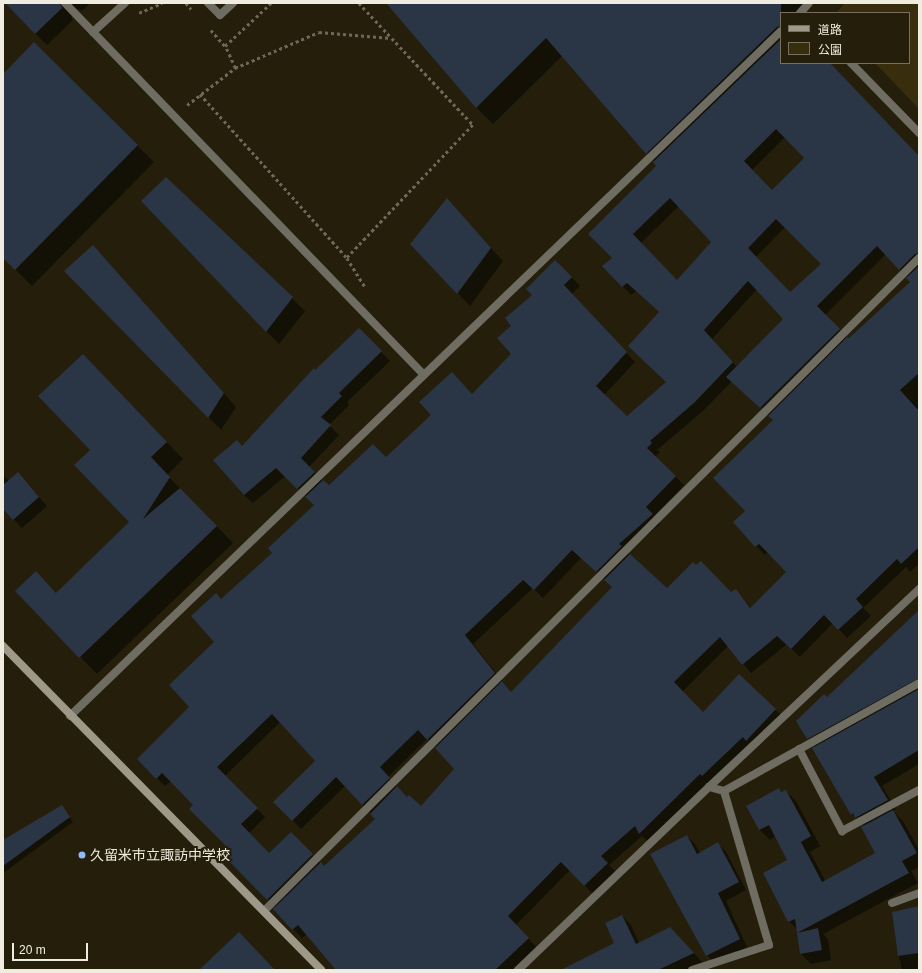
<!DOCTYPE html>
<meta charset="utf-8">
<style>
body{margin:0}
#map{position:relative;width:922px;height:973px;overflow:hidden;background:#241e0a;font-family:Helvetica,"Noto Sans JP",sans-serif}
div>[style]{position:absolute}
.green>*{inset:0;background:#382e0e}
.shadow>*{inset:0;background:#0007}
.building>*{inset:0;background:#2a3546}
.path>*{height:2.5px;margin-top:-1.25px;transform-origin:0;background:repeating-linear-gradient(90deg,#6d6857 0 3px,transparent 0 6px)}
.lane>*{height:8px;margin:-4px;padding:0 4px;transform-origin:4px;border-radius:4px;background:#6f6c62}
.street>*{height:8px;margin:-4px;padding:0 4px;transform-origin:4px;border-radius:4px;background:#6f6c62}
.secondary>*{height:8px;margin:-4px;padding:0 4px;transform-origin:4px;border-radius:4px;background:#9d9888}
.dots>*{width:11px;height:11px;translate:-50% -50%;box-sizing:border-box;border:2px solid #241e0a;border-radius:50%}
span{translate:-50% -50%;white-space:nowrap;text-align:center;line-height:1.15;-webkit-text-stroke:4px #241e0a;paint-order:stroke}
.poi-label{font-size:14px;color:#f0ecdf}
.left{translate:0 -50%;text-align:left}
.frame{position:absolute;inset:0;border:4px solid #f0ecdf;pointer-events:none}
.legend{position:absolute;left:780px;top:12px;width:130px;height:52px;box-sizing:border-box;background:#241e0a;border:1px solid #76705f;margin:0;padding:5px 7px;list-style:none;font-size:12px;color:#f0ecdf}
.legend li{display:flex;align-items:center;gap:8px;height:20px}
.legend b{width:20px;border:1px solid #76705f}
.scale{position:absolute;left:12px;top:943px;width:76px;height:18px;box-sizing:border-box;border:2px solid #f0ecdf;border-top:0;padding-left:5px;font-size:12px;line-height:14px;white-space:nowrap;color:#f0ecdf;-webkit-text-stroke:3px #241e0a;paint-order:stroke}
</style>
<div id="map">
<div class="green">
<i style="clip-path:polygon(845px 3px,919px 3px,919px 109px,875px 63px,909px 63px,909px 13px,836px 13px)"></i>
</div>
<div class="shadow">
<i style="clip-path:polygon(5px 3px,90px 3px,82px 11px,79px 9px,72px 11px,71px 16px,73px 20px,47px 45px)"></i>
<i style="clip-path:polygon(evenodd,387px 3px,808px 3px,799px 13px,781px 13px,781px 63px,828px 63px,919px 157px,919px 564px,910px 572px,906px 567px,863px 608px,871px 616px,847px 638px,833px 623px,800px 657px,787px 644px,751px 673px,728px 646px,682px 692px,703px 713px,739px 676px,784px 718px,648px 841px,642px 836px,609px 865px,616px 872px,593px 894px,570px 870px,516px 925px,537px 948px,513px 970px,338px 970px,307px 933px,302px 938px,275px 909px,276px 908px,222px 852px,228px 846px,194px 805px,171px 781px,165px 786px,138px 759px,190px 707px,216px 643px,222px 600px,274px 553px,315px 505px,285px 476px,253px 503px,244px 495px,243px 447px,315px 371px,359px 329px,390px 361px,347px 402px,349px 405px,329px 425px,339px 435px,309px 467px,329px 487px,386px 458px,472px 395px,512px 354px,513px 326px,555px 261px,580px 286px,572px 294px,635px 362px,604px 395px,627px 417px,668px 382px,660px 313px,636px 291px,631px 295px,604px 266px,613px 258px,657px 166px,655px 162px,563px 55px,493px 124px,477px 108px,387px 3px,785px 137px,806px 158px,773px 192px,752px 170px,785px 137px,387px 3px,679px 206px,712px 241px,677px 281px,641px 243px,679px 206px,387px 3px,785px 227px,823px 264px,791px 294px,756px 257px,785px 227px,387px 3px,886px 254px,911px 282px,849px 339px,825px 315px,886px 254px,387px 3px,757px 289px,785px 319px,737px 367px,712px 339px,757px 289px,387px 3px,732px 381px,774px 420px,746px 511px,734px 522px,765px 555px,768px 552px,787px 572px,751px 608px,736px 590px,731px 593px,667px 589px,627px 553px,660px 524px,654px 516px,684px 485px,655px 457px,660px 452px,657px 450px,704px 410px,732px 381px,387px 3px,581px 558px,613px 587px,512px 693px,473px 644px,533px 588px,543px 598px,581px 558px,387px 3px,280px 722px,316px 761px,274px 802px,301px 829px,345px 786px,376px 819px,324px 867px,291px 834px,269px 854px,249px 833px,265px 817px,225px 776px,280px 722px,387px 3px,427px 739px,456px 769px,421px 808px,408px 798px,388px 777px,427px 739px)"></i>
<i style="clip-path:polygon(34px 44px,154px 162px,32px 286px,3px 257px,3px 75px)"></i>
<i style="clip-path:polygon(166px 178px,305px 311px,279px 344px,266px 331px)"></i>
<i style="clip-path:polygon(447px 200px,503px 261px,470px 306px,411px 243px)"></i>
<i style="clip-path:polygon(105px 259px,236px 407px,221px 430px,66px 272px)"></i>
<i style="clip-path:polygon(99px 372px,183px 459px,167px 475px,233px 543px,97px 674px,16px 591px,36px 572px,57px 594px,131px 523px,91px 450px)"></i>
<i style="clip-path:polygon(3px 475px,9px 481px,26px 482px,47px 506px,22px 528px,3px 508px)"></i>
<i style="clip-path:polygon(evenodd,919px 611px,919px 681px,914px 686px,919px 690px,919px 764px,882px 786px,896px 809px,893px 811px,903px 821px,919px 850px,919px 867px,911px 871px,918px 883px,823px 934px,828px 939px,831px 960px,811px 964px,801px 954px,797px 929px,789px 921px,789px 860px,776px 836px,770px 840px,760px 830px,747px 806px,779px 789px,782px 793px,786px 791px,796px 801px,820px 846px,810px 852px,826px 882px,876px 854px,865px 826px,852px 814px,816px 747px,808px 738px,827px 698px,919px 611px,916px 679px,809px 739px,809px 737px,916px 679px)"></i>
<i style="clip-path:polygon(62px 807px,73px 822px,3px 873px,3px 847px)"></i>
<i style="clip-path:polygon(687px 836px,695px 844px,700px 853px,718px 844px,726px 852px,746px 890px,726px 901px,747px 947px,715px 963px,707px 955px)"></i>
<i style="clip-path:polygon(919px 907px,919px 970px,902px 970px,898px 952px)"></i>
<i style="clip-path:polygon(622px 916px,631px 925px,639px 943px,670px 929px,708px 968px,704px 970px,563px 970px,615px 943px)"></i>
</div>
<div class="building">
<i style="clip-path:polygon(5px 3px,60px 3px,62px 8px,35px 34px)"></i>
<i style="clip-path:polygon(386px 3px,781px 3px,781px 26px,777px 27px,646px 154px,546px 38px,476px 108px)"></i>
<i style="clip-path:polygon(evenodd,781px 39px,781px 63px,830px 63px,919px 156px,919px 253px,915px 254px,899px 270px,877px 246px,817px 306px,840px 329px,760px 408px,726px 377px,783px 319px,748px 281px,704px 330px,733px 362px,695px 402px,650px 441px,652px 443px,647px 448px,676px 476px,646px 507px,653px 514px,619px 544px,622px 546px,596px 572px,572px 550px,534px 590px,523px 580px,465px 635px,495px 673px,427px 740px,418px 730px,380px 767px,390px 778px,362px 805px,336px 777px,292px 821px,273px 802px,315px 761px,272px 714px,217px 767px,258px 808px,241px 824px,269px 853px,291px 832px,313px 854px,267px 900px,220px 852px,226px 846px,189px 809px,193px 805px,162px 773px,156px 779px,137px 759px,189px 707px,169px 685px,214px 642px,191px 616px,216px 593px,221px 599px,272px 553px,268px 548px,314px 505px,305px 497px,323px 480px,329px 485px,373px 444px,386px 457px,431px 415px,419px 402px,452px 372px,472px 394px,511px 354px,497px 338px,511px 326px,505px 318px,532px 295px,526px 289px,555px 260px,572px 277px,564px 285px,627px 352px,596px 386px,627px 416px,666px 382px,628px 346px,659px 312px,627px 283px,622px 287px,602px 266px,612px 258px,588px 234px,656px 166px,653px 162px,781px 39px,776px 129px,804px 158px,772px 190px,744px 161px,776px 129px,781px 39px,670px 198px,711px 242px,677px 280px,633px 234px,670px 198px,781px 39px,776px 219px,821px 264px,790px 292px,748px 248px,776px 219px)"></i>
<i style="clip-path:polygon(34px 42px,138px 145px,15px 270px,3px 258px,3px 74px)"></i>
<i style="clip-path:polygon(166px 177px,293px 297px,266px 332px,141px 201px)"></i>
<i style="clip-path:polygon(447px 198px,491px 248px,457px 294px,410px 244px)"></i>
<i style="clip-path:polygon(93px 245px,224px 393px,208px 418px,64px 271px)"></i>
<i style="clip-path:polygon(919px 266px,919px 373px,900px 390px,919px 411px,919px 547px,901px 564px,897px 559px,856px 599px,863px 607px,838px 630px,824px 615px,791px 649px,777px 636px,742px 665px,720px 637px,674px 682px,703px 712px,739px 674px,776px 709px,746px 741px,743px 737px,702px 776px,700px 774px,639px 834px,635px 826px,601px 856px,608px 863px,584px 886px,561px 862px,508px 916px,529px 938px,495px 970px,336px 970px,298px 925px,292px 930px,273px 909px,321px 862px,324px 866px,375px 819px,370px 814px,397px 786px,407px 797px,409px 795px,421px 806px,454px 769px,435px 748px,502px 681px,511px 692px,612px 587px,604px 580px,630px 554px,667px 588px,693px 562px,696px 565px,701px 561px,731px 592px,736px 589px,750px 608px,786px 572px,759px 544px,755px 547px,733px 522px,745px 511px,713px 478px,773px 420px,768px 416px,847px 337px,849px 338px,910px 282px,906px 278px)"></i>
<i style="clip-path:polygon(359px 328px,382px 351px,339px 393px,342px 396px,321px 417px,331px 425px,301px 458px,315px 472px,297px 489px,276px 468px,244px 495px,213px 460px,237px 440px,242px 446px,314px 368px,315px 370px)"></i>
<i style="clip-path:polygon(83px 354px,167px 442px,151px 457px,170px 477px,143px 519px,180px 488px,217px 526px,79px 658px,15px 591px,36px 571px,56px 593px,129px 522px,74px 465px,90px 450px,38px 396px)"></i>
<i style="clip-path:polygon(18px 472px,39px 497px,13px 520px,3px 509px,3px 485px)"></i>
<i style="clip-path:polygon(919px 610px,919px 678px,807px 739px,796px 721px,824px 694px,827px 697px)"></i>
<i style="clip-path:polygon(919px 689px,919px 750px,874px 777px,888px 800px,855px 818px,853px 813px,851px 815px,812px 748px)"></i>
<i style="clip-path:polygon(779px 788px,781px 792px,786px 790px,811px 836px,801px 842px,822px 882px,875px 853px,861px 827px,893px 810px,917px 853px,902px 861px,909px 873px,797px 933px,818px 928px,822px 950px,800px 954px,795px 919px,788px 922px,763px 873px,787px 860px,769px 825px,759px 830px,746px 806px)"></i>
<i style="clip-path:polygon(62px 805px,70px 817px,3px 866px,3px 840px)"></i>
<i style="clip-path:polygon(687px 835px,697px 854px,718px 842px,739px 882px,718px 893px,740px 939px,706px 956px,650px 854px)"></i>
<i style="clip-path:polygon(919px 906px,919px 953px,898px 956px,892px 912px)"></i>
<i style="clip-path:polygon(622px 915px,636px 944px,670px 927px,694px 953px,658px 970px,561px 970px,614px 943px,605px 923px)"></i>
<i style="clip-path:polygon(239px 932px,275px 970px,199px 970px)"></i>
</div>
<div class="path">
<i style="left:186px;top:3px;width:8px;rotate:50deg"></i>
<i style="left:359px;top:3px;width:167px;rotate:46.9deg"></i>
<i style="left:473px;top:125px;width:183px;rotate:133.5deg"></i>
<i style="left:347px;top:258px;width:36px;rotate:58deg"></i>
<i style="left:139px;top:13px;width:25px;rotate:-23deg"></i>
<i style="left:211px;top:30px;width:21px;rotate:49deg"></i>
<i style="left:225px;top:46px;width:63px;rotate:-43.1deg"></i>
<i style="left:235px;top:68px;width:91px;rotate:-23.2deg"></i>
<i style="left:319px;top:32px;width:72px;rotate:4.8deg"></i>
<i style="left:200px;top:94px;width:220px;rotate:48.1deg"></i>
<i style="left:187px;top:105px;width:61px;rotate:-37.6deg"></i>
<i style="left:235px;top:68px;width:24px;rotate:-114deg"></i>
</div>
<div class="lane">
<i style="left:799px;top:749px;width:93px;rotate:62.3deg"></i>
<i style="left:842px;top:831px;width:87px;rotate:-28deg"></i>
<i style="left:709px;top:787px;width:16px;rotate:15deg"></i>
<i style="left:724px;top:791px;width:223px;rotate:-29deg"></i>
<i style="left:692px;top:970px;width:81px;rotate:-18deg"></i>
<i style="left:769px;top:945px;width:160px;rotate:-106.3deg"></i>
</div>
<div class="street">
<i style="left:65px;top:3px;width:516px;rotate:46.02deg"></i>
<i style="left:208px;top:3px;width:17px;rotate:45deg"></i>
<i style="left:220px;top:15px;width:18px;rotate:-43deg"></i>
<i style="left:800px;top:13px;width:13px;rotate:-48deg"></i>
<i style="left:93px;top:32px;width:43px;rotate:-42.2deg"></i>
<i style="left:851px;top:63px;width:98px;rotate:45.8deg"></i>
<i style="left:70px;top:716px;width:987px;rotate:-43.93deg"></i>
<i style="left:892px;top:903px;width:29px;rotate:-20deg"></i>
<i style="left:264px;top:911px;width:925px;rotate:-44.91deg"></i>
<i style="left:518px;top:970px;width:265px;rotate:-43.8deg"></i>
<i style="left:709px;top:787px;width:289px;rotate:-43.3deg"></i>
</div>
<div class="secondary">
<i style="left:3px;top:646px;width:454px;rotate:45.5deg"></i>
</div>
<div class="dots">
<i style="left:82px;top:855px;background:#8eb9fc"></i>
</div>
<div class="poi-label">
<span class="left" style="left:90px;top:855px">久留米市立諏訪中学校</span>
</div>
<div class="frame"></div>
<ul class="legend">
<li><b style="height:5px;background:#9d9888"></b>道路</li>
<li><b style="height:11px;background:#382e0e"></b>公園</li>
</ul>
<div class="scale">20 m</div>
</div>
